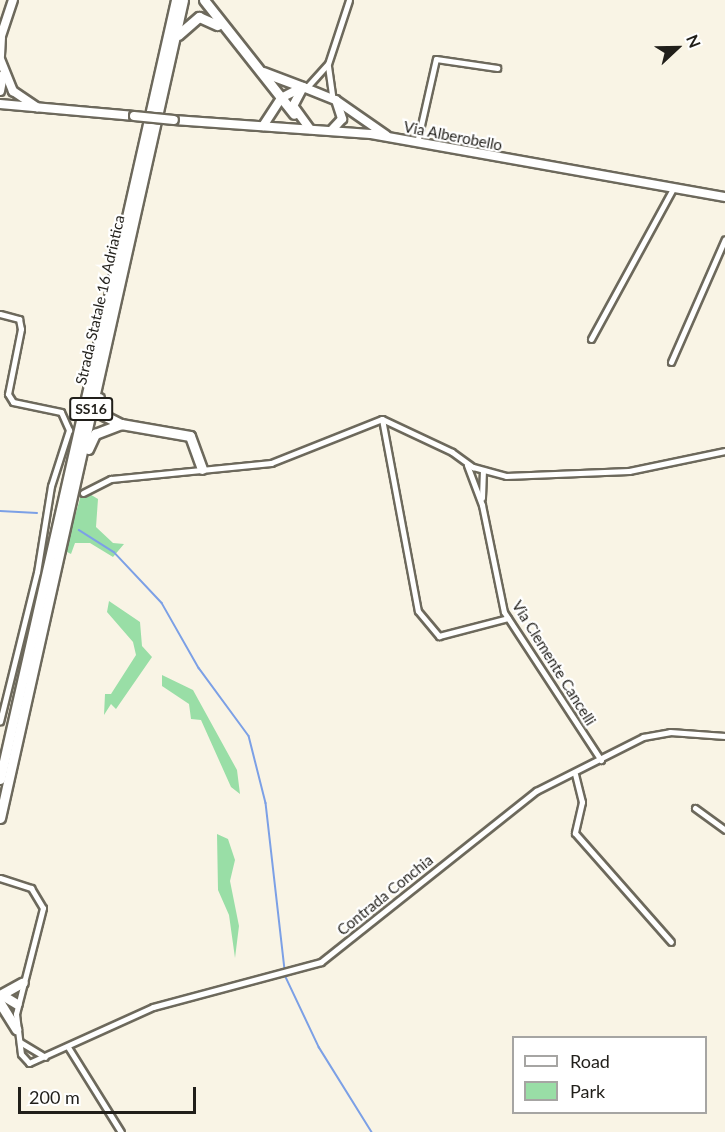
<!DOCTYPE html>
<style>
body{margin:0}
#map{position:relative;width:725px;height:1132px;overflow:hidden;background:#f9f4e5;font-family:Lato,sans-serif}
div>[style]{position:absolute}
.green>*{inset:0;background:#99dea6}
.stream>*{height:1.5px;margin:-0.75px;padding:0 0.75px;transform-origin:0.75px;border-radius:0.75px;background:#7ca0e6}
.roads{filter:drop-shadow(2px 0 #6d695c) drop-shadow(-2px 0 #6d695c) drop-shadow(0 2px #6d695c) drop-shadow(0 -2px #6d695c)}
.minor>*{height:5px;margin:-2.5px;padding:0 2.5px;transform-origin:2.5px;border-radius:2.5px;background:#fff}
.secondary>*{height:8px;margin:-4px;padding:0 4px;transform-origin:4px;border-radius:4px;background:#fff}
.trunk>*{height:9px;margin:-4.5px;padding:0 4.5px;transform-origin:4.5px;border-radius:4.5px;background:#fff}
.bridges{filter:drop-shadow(2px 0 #6d695c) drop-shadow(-2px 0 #6d695c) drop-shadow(0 2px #6d695c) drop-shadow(0 -2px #6d695c)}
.secondary-bridge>*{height:8px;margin:-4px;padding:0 4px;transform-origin:4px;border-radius:4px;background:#fff}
span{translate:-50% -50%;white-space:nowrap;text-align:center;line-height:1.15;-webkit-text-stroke:4.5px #fff;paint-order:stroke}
.shield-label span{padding:2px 4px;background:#fff;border:2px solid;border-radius:4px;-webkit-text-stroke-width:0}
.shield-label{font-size:14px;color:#211f1a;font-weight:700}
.street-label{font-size:15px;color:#211f1a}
.legend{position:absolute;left:512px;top:1036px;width:195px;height:78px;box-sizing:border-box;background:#fff;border:2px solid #a6a5a3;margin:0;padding:8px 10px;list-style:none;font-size:18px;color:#211f1a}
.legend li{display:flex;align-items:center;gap:12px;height:30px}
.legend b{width:30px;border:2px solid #a6a5a3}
.north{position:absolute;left:647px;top:18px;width:60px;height:60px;-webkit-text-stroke:4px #fff;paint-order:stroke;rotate:68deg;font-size:16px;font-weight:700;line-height:24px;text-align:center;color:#211f1a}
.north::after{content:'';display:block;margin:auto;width:21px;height:27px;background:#211f1a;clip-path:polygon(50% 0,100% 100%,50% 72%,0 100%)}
.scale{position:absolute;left:18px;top:1087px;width:178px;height:27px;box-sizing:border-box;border:3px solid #211f1a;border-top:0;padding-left:8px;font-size:18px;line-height:21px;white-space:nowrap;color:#211f1a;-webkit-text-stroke:4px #fff;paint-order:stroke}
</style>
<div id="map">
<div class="green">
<i style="clip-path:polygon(88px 493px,98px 499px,96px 527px,113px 543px,124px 544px,113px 557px,90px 543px,75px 543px,71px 554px,65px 551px,81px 495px)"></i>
<i style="clip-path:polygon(109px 601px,140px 622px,142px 646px,152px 657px,116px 709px,111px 704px,104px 715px,105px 694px,111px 694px,136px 655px,133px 642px,107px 612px)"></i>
<i style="clip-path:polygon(162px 675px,193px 690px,237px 770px,240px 794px,231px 787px,201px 720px,191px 719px,189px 704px,162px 686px)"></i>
<i style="clip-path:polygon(217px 834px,228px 839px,235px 860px,230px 881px,239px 926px,235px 958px,229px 915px,218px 890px)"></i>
</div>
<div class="stream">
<i style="left:0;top:511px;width:37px;rotate:3deg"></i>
<i style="left:79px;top:530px;width:41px;rotate:32.2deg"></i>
<i style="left:114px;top:552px;width:70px;rotate:46.7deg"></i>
<i style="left:162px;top:603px;width:75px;rotate:60.4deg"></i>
<i style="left:199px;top:668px;width:84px;rotate:53.7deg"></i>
<i style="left:249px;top:736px;width:69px;rotate:75.8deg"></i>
<i style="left:266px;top:803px;width:168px;rotate:83.5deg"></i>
<i style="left:285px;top:975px;width:80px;rotate:64.7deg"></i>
<i style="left:319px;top:1047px;width:100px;rotate:58.1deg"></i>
</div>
<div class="roads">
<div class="minor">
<i style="left:328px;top:66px;width:30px;rotate:82deg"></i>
<i style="left:307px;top:87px;width:31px;rotate:-48deg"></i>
<i style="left:328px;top:64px;width:67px;rotate:-71.8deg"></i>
<i style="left:417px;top:143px;width:86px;rotate:-77.3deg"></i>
<i style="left:436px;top:59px;width:62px;rotate:8.4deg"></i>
<i style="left:0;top:314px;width:20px;rotate:15deg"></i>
<i style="left:19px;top:319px;width:10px;rotate:79deg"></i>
<i style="left:21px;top:329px;width:66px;rotate:101.3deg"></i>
<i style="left:8px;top:394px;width:9px;rotate:58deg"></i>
<i style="left:13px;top:402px;width:49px;rotate:11.8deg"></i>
<i style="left:61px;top:412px;width:20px;rotate:66deg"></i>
<i style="left:69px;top:430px;width:59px;rotate:107.8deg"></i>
<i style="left:51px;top:486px;width:87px;rotate:99.2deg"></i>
<i style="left:37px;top:572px;width:154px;rotate:103.9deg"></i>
<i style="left:591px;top:339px;width:173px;rotate:-61.4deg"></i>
<i style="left:671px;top:362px;width:134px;rotate:-66.3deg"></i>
<i style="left:382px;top:419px;width:195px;rotate:79.4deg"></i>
<i style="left:418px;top:611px;width:33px;rotate:50deg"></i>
<i style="left:439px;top:636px;width:71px;rotate:-14.6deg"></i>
<i style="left:467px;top:465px;width:43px;rotate:69.4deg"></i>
<i style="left:482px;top:505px;width:109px;rotate:78.4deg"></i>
<i style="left:504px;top:612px;width:177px;rotate:56.8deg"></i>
<i style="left:83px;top:493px;width:31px;rotate:-27deg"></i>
<i style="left:111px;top:479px;width:161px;rotate:-5.7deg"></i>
<i style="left:271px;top:463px;width:119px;rotate:-21.6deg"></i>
<i style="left:382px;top:419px;width:77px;rotate:25.2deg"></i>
<i style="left:452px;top:452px;width:26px;rotate:36deg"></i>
<i style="left:473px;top:467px;width:34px;rotate:15deg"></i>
<i style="left:506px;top:476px;width:123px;rotate:-2.3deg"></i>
<i style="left:629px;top:471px;width:98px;rotate:-11.8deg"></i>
<i style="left:482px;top:498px;width:27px;rotate:-88deg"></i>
<i style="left:575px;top:774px;width:29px;rotate:76deg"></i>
<i style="left:582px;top:802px;width:32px;rotate:103deg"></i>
<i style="left:575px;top:833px;width:145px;rotate:48.6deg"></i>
<i style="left:695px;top:808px;width:37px;rotate:36deg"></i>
<i style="left:0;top:878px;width:33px;rotate:18deg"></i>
<i style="left:31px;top:888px;width:23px;rotate:59deg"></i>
<i style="left:43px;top:908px;width:109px;rotate:104.3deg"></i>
<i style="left:16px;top:1014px;width:40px;rotate:82.9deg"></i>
<i style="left:21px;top:1054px;width:12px;rotate:48deg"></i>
<i style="left:20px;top:1042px;width:29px;rotate:31deg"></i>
<i style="left:68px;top:1047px;width:100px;rotate:58.1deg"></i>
<i style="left:29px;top:1063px;width:136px;rotate:-24.3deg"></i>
<i style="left:153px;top:1007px;width:174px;rotate:-15deg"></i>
<i style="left:321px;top:962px;width:275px;rotate:-38.5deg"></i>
<i style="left:536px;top:791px;width:120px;rotate:-26.8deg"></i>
<i style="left:643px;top:737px;width:27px;rotate:-10deg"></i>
<i style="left:670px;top:732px;width:55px;rotate:4.2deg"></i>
</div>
<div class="secondary">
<i style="left:0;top:39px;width:41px;rotate:-71.6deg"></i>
<i style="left:0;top:56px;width:18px;rotate:-87deg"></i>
<i style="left:0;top:59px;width:35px;rotate:68deg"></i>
<i style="left:13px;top:91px;width:29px;rotate:34deg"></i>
<i style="left:0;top:91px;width:16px;rotate:-79deg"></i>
<i style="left:337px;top:101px;width:60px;rotate:34.8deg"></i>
<i style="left:0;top:104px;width:135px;rotate:5.1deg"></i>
<i style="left:174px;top:120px;width:197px;rotate:4.1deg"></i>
<i style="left:371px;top:134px;width:360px;rotate:10.1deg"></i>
<i style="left:263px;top:126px;width:33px;rotate:-57deg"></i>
<i style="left:281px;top:98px;width:18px;rotate:-27deg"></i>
<i style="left:310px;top:129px;width:29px;rotate:-126deg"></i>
<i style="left:293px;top:106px;width:21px;rotate:-62deg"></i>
<i style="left:303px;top:87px;width:35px;rotate:22deg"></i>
<i style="left:336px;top:100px;width:20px;rotate:72deg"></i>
<i style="left:342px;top:119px;width:16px;rotate:133deg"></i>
</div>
<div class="trunk">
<i style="left:204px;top:0;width:145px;rotate:51.7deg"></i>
<i style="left:178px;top:35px;width:28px;rotate:-41deg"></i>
<i style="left:199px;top:17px;width:20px;rotate:24deg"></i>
<i style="left:263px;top:72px;width:43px;rotate:20.6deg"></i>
<i style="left:99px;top:398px;width:15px;rotate:90deg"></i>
<i style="left:99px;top:413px;width:25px;rotate:27deg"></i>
<i style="left:121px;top:424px;width:70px;rotate:9.9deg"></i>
<i style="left:190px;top:436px;width:35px;rotate:70deg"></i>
<i style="left:88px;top:449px;width:17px;rotate:-65deg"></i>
<i style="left:95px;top:434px;width:28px;rotate:-21deg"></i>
<i style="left:0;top:779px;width:799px;rotate:-77.27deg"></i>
<i style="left:0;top:818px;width:838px;rotate:-77.39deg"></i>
<i style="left:0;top:995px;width:26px;rotate:-29deg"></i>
<i style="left:2px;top:995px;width:17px;rotate:31deg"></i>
<i style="left:0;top:1003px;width:31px;rotate:58deg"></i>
</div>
</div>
<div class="bridges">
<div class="secondary-bridge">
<i style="left:134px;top:116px;width:40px;rotate:5.7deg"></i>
</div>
</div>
<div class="shield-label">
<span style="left:91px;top:409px">SS16</span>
</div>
<div class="street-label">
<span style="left:453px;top:136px;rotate:11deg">Via Alberobello</span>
<span style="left:100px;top:300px;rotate:-77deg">Strada Statale 16 Adriatica</span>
<span style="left:554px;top:663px;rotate:58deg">Via Clemente Cancelli</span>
<span style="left:385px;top:895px;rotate:-39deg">Contrada Conchia</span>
</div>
<ul class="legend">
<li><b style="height:8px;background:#fff"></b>Road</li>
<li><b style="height:16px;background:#99dea6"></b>Park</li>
</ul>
<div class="north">N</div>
<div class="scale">200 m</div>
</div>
